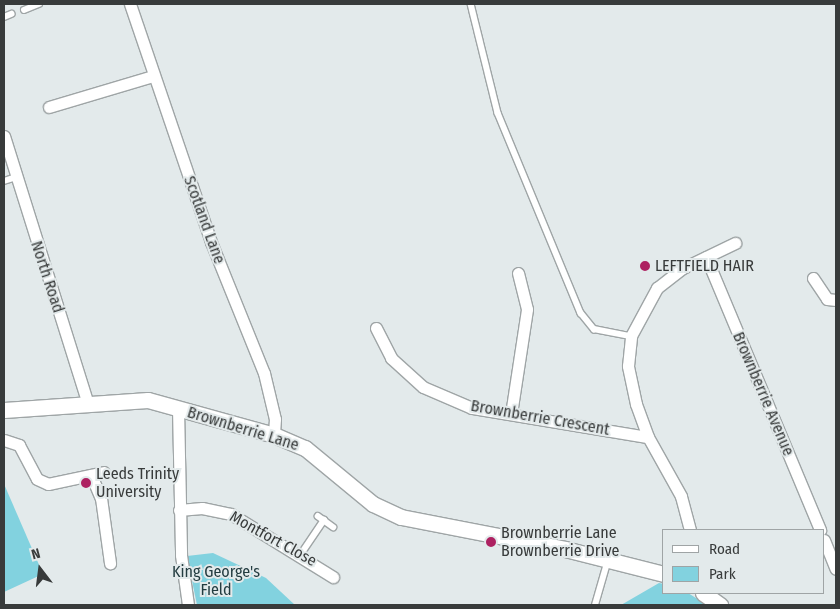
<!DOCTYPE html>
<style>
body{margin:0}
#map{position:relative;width:840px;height:609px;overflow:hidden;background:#e3eaeb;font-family:"Fira Sans Condensed",sans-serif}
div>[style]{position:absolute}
.green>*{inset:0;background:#82d2df}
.roads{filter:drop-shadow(1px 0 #9fa5a6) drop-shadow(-1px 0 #9fa5a6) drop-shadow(0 1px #9fa5a6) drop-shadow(0 -1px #9fa5a6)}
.service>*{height:5.5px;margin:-2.75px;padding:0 2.75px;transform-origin:2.75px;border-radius:2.75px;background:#fff}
.minor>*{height:11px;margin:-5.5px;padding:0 5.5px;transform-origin:5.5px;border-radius:5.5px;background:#fff}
.tertiary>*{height:15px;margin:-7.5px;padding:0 7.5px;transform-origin:7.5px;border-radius:7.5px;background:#fff}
.dots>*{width:14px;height:14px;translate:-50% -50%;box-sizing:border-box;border:2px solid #e3eaeb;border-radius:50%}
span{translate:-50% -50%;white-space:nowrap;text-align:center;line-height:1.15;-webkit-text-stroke:4px #e3eaeb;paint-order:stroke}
.street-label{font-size:16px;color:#383b3b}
.poi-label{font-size:16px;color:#383b3b}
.left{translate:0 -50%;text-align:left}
.park-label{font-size:16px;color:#233c40}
.frame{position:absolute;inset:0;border:5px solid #383b3b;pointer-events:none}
.legend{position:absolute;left:662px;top:529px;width:162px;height:65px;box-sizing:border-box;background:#e3eaeb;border:1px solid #9fa4a5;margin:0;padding:6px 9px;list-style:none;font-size:15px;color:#383b3b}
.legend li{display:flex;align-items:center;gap:10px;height:25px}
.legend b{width:25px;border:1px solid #9fa4a5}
.north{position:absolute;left:15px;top:544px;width:50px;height:50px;-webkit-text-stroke:4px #e3eaeb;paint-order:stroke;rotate:345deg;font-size:14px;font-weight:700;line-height:20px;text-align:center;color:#383b3b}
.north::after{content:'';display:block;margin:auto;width:18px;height:22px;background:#383b3b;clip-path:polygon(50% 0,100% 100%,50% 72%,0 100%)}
</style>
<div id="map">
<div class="green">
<i style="clip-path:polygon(4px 484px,43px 574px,4px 592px)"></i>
<i style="clip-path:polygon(213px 553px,266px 578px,295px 605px,197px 605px,187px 556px)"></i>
<i style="clip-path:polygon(659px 583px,664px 584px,664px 593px,688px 593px,707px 605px,621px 605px)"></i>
</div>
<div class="roads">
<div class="service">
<i style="left:471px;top:4px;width:112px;rotate:76.1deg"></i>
<i style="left:498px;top:113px;width:217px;rotate:67.5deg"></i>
<i style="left:581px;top:313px;width:21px;rotate:51deg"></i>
<i style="left:594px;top:329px;width:38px;rotate:11deg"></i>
<i style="left:24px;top:10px;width:16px;rotate:-22deg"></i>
<i style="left:4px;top:17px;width:8px;rotate:-23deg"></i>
<i style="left:4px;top:181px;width:13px;rotate:-18deg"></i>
<i style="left:318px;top:516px;width:19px;rotate:36deg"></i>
<i style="left:301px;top:554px;width:41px;rotate:-55.9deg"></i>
<i style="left:595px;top:605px;width:47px;rotate:-73.9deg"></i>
</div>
<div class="minor">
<i style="left:130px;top:4px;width:251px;rotate:71.2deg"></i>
<i style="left:211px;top:242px;width:141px;rotate:68deg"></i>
<i style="left:264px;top:373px;width:47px;rotate:76.6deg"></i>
<i style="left:275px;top:419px;width:16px;rotate:94deg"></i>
<i style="left:49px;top:107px;width:109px;rotate:-16.6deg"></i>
<i style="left:4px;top:136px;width:278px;rotate:72.6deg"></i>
<i style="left:706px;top:257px;width:296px;rotate:67.3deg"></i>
<i style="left:813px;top:278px;width:25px;rotate:56deg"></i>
<i style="left:827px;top:299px;width:9px;rotate:6deg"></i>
<i style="left:376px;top:328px;width:34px;rotate:63deg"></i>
<i style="left:391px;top:358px;width:43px;rotate:42.2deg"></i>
<i style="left:423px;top:387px;width:53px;rotate:23.2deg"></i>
<i style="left:472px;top:408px;width:178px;rotate:9.4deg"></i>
<i style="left:178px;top:408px;width:147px;rotate:88.8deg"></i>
<i style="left:181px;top:555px;width:50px;rotate:82deg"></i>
<i style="left:511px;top:414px;width:106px;rotate:-81.3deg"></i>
<i style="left:527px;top:309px;width:37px;rotate:-104deg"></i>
<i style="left:4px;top:440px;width:16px;rotate:18deg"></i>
<i style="left:19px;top:445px;width:38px;rotate:62deg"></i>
<i style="left:37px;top:479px;width:12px;rotate:24deg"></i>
<i style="left:48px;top:484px;width:57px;rotate:-12.1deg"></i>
<i style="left:91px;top:475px;width:25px;rotate:67deg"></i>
<i style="left:101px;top:498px;width:66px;rotate:82.1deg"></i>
<i style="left:179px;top:510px;width:23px;rotate:-5deg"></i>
<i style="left:202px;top:508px;width:30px;rotate:12deg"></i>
<i style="left:231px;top:514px;width:120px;rotate:31.7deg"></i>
<i style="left:690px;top:530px;width:35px;rotate:-105deg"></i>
<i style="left:681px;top:496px;width:68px;rotate:-119.2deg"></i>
<i style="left:648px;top:437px;width:35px;rotate:-110deg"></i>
<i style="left:636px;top:404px;width:39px;rotate:-102deg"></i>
<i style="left:628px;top:366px;width:30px;rotate:-84deg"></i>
<i style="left:631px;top:336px;width:55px;rotate:-61.6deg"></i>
<i style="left:657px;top:288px;width:33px;rotate:-38deg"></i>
<i style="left:683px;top:268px;width:58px;rotate:-25.7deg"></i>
<i style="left:824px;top:540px;width:31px;rotate:68deg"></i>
</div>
<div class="tertiary">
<i style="left:4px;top:410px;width:144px;rotate:-4deg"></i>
<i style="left:148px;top:400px;width:131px;rotate:15.5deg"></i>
<i style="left:274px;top:435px;width:34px;rotate:23deg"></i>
<i style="left:305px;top:448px;width:88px;rotate:39.5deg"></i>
<i style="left:373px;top:504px;width:31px;rotate:25deg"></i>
<i style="left:401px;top:517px;width:167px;rotate:11deg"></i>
<i style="left:565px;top:549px;width:102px;rotate:14.2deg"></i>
<i style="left:703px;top:593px;width:21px;rotate:35deg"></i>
</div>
</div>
<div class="dots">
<i style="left:645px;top:266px;background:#ad2161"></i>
<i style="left:86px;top:483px;background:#ad2161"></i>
<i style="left:491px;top:542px;background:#ad2161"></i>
</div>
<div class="street-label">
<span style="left:204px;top:220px;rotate:70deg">Scotland Lane</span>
<span style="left:47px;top:277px;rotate:72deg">North Road</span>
<span style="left:763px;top:394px;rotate:67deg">Brownberrie Avenue</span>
<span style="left:540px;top:418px;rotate:10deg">Brownberrie Crescent</span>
<span style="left:243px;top:429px;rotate:17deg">Brownberrie Lane</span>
<span style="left:273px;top:539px;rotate:29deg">Montfort Close</span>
</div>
<div class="poi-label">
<span class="left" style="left:655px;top:266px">LEFTFIELD HAIR</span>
<span class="left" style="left:96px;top:483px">Leeds Trinity<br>University</span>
<span class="left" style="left:501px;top:542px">Brownberrie Lane<br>Brownberrie Drive</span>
</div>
<div class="park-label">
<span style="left:216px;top:581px">King George's<br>Field</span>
</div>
<div class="frame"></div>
<ul class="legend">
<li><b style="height:6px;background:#fff"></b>Road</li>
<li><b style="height:14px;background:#82d2df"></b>Park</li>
</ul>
<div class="north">N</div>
</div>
